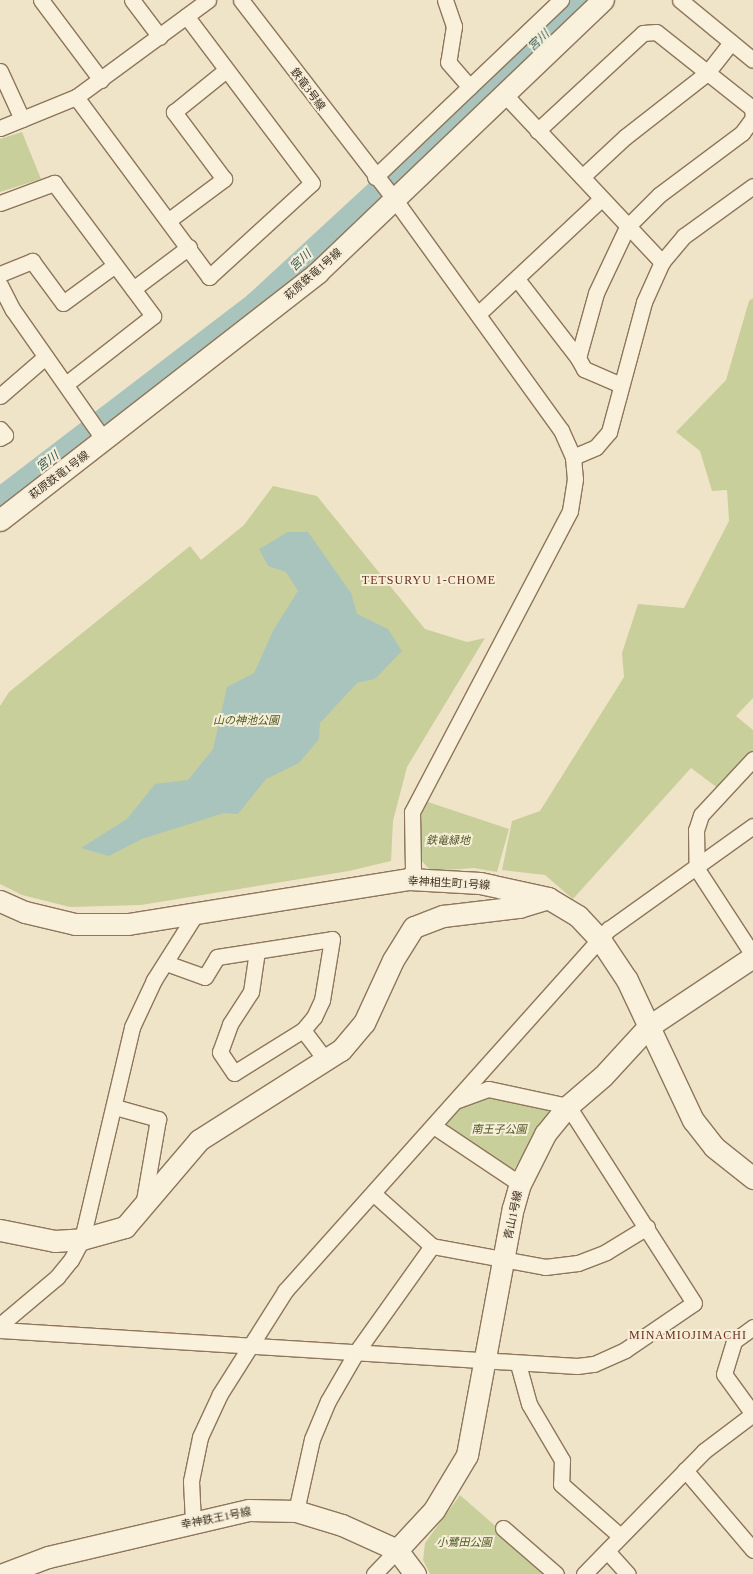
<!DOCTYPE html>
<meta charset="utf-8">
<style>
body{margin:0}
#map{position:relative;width:753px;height:1574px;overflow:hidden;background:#f0e4c8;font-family:"Times New Roman","Noto Sans JP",serif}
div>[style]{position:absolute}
.green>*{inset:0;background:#c9cf9b}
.water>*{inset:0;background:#a9c4bc}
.river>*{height:23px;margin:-11.5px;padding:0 11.5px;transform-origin:11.5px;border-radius:11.5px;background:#a9c4bc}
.roads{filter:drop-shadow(1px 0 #8d765c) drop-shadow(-1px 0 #8d765c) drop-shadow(0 1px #8d765c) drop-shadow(0 -1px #8d765c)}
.street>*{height:15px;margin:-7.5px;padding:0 7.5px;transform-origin:7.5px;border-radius:7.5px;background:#faf1dc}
.secondary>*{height:21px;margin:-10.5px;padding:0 10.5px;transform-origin:10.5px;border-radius:10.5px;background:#faf1dc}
span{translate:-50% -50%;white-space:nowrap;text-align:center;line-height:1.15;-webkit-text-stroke:4px #f7eed8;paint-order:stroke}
.street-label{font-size:11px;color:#3d2e20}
.park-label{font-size:11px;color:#4d5a26;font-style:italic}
.water-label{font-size:12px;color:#2f5d5a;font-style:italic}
.neighbourhood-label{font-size:12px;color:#6b2e1e;letter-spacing:1px}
</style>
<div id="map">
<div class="green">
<i style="clip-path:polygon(22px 132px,41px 179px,0 192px,0 139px)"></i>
<i style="clip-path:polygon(753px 298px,753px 698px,736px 716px,753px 730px,753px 753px,719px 789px,691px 768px,573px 899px,545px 875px,502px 870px,512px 821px,540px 811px,624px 677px,622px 653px,638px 604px,684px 608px,729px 521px,727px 490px,712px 491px,700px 451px,676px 432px,726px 380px,749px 301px)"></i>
<i style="clip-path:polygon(273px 486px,317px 496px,425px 629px,467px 642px,485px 638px,407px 767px,393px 821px,391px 861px,349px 871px,141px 905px,70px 907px,22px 895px,0 884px,0 706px,9px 692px,190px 546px,201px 560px,244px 525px)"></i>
<i style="clip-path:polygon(425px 801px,509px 829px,497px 872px,474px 868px,431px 871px,418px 857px,418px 824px)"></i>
<i style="clip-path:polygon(491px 1095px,547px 1106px,549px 1112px,511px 1174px,444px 1125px,458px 1109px)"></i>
<i style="clip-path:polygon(460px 1495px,550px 1574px,430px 1574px,423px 1560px,425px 1543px)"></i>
</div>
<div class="water">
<i style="clip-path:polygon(288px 532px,308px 532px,351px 593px,357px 614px,388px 629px,402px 651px,375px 679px,357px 683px,320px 723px,319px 739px,299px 763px,266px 779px,238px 814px,224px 813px,142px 839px,109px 856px,81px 848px,127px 819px,155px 784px,188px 780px,213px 749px,227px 687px,254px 673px,274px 629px,298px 591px,286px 572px,268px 566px,259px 549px)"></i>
</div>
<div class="river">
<i style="left:0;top:498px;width:321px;rotate:-37.4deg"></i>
<i style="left:255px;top:303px;width:447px;rotate:-42.7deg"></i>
</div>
<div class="roads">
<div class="street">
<i style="left:41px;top:0;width:100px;rotate:53.1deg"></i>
<i style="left:132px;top:0;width:46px;rotate:52.9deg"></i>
<i style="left:241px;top:0;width:252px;rotate:52.4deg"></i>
<i style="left:395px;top:200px;width:284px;rotate:54.2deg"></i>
<i style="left:561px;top:430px;width:30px;rotate:66deg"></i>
<i style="left:573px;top:457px;width:22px;rotate:85deg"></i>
<i style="left:575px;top:479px;width:32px;rotate:99deg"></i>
<i style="left:570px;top:511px;width:340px;rotate:117.7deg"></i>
<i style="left:412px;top:812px;width:57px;rotate:89deg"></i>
<i style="left:413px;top:869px;width:11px;rotate:112deg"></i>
<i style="left:445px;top:0;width:28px;rotate:71deg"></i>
<i style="left:454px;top:26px;width:36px;rotate:99deg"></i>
<i style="left:448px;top:62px;width:33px;rotate:49deg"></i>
<i style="left:680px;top:0;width:94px;rotate:39.4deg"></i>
<i style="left:0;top:71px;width:53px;rotate:65.4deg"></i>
<i style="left:504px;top:94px;width:231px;rotate:46.8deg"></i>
<i style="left:76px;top:97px;width:224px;rotate:53.5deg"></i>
<i style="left:209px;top:277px;width:139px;rotate:-42.4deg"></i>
<i style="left:312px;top:183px;width:209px;rotate:-127deg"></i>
<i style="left:0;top:128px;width:82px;rotate:-22.2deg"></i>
<i style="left:76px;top:97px;width:164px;rotate:-36.3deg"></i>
<i style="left:375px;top:177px;width:257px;rotate:-43.6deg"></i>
<i style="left:582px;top:177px;width:59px;rotate:-42.9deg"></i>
<i style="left:625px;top:137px;width:104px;rotate:-38deg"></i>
<i style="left:707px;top:73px;width:39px;rotate:-52deg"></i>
<i style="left:0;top:203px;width:58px;rotate:-20.3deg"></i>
<i style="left:54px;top:183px;width:166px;rotate:53.3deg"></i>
<i style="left:153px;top:316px;width:110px;rotate:142deg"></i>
<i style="left:169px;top:220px;width:69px;rotate:-36.7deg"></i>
<i style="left:224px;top:179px;width:84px;rotate:-126.7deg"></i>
<i style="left:174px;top:112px;width:67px;rotate:-38.9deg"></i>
<i style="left:0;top:274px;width:35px;rotate:-22deg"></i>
<i style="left:32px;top:261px;width:52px;rotate:53.6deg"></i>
<i style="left:63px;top:303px;width:64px;rotate:-36.2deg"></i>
<i style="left:517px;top:279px;width:100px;rotate:52.3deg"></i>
<i style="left:578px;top:358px;width:67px;rotate:-74.5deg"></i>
<i style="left:596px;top:293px;width:73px;rotate:-64.8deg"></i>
<i style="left:627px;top:227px;width:45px;rotate:-45deg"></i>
<i style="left:659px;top:195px;width:104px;rotate:-36.8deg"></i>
<i style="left:742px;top:133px;width:19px;rotate:-54deg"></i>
<i style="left:753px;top:118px;width:10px;rotate:-96deg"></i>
<i style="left:752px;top:108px;width:122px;rotate:-141.6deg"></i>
<i style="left:656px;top:32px;width:13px;rotate:176deg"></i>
<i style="left:643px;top:33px;width:144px;rotate:137.2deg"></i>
<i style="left:0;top:285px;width:28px;rotate:63deg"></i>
<i style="left:13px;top:310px;width:159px;rotate:55deg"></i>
<i style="left:133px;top:289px;width:70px;rotate:-36.9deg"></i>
<i style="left:478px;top:314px;width:168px;rotate:-43.1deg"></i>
<i style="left:578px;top:358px;width:13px;rotate:61deg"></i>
<i style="left:584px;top:369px;width:40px;rotate:23.4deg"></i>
<i style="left:0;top:396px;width:60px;rotate:-40.9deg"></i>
<i style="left:0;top:429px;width:8px;rotate:50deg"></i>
<i style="left:5px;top:435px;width:6px;rotate:149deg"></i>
<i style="left:573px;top:457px;width:25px;rotate:-23deg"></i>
<i style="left:596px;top:447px;width:20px;rotate:-49deg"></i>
<i style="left:609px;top:432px;width:135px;rotate:-74.9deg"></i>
<i style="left:644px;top:302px;width:44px;rotate:-65.8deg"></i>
<i style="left:662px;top:262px;width:34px;rotate:-50deg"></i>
<i style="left:684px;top:236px;width:85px;rotate:-35.9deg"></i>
<i style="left:753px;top:759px;width:76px;rotate:132.9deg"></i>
<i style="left:701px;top:815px;width:16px;rotate:108deg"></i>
<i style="left:696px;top:830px;width:39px;rotate:89deg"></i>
<i style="left:697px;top:869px;width:103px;rotate:56.9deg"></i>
<i style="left:166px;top:963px;width:41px;rotate:19.7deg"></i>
<i style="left:205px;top:977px;width:23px;rotate:-59deg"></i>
<i style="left:217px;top:957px;width:116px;rotate:-8.9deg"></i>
<i style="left:332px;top:939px;width:62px;rotate:99.3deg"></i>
<i style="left:322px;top:1000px;width:19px;rotate:115deg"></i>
<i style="left:314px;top:1017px;width:17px;rotate:130deg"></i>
<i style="left:303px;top:1030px;width:81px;rotate:148.1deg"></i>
<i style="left:234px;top:1073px;width:25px;rotate:-124deg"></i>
<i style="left:220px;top:1052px;width:30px;rotate:-70deg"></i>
<i style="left:230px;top:1024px;width:38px;rotate:-57deg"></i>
<i style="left:251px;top:992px;width:41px;rotate:-81.7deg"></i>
<i style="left:303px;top:1030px;width:39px;rotate:53deg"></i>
<i style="left:115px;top:1107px;width:45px;rotate:15.6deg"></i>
<i style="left:158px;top:1119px;width:88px;rotate:99.8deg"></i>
<i style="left:435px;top:1127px;width:102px;rotate:33.8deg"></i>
<i style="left:374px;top:1194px;width:78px;rotate:41.9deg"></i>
<i style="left:432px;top:1246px;width:115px;rotate:10.5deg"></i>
<i style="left:545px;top:1267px;width:33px;rotate:-7deg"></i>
<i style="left:578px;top:1263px;width:30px;rotate:-21deg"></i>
<i style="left:606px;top:1252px;width:48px;rotate:-31.4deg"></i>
<i style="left:0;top:1325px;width:75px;rotate:-40.1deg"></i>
<i style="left:57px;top:1277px;width:22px;rotate:-51deg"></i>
<i style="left:71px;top:1260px;width:24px;rotate:-62deg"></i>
<i style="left:82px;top:1239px;width:218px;rotate:-76.7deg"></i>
<i style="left:132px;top:1027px;width:52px;rotate:-64.9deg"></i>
<i style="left:154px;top:980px;width:80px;rotate:-57.7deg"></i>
<i style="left:0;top:1330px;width:578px;rotate:3.57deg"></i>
<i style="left:577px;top:1366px;width:17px;rotate:-7deg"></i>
<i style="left:594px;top:1364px;width:34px;rotate:-24deg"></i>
<i style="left:625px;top:1350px;width:83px;rotate:-34.3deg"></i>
<i style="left:694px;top:1303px;width:234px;rotate:-122.6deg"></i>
<i style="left:568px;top:1106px;width:82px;rotate:-168deg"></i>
<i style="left:488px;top:1089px;width:32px;rotate:160deg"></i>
<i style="left:518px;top:1364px;width:41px;rotate:74.6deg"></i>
<i style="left:529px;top:1404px;width:65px;rotate:59.5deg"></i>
<i style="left:562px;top:1460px;width:24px;rotate:92deg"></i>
<i style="left:561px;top:1484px;width:79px;rotate:41.4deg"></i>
<i style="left:685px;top:1470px;width:105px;rotate:49.6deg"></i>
<i style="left:296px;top:1511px;width:74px;rotate:-77.5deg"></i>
<i style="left:312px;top:1439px;width:41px;rotate:-67.2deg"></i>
<i style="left:328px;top:1401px;width:58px;rotate:-59.9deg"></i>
<i style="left:357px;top:1351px;width:129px;rotate:-54.5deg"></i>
<i style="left:193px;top:1522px;width:41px;rotate:-92.8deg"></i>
<i style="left:191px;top:1481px;width:45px;rotate:-78.4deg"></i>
<i style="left:200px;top:1437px;width:47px;rotate:-65.1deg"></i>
<i style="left:220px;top:1394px;width:122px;rotate:-57.7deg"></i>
<i style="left:285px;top:1291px;width:486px;rotate:-48.2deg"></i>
<i style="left:609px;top:929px;width:177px;rotate:-35.6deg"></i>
<i style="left:503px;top:1528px;width:70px;rotate:41deg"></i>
<i style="left:607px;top:1551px;width:31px;rotate:48deg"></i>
<i style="left:374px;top:1574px;width:33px;rotate:-46deg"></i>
<i style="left:584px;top:1574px;width:172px;rotate:-45.7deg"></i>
<i style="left:704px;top:1451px;width:61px;rotate:-37.1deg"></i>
<i style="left:753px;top:1414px;width:49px;rotate:-125.9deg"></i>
<i style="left:724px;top:1374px;width:34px;rotate:-73deg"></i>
<i style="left:734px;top:1341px;width:24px;rotate:-36deg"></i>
</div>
<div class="secondary">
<i style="left:0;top:520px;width:403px;rotate:-37.9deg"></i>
<i style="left:318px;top:272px;width:394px;rotate:-43.7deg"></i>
<i style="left:0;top:901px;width:27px;rotate:24deg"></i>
<i style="left:25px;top:912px;width:51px;rotate:13.5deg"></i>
<i style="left:75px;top:924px;width:53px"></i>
<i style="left:128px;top:924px;width:285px;rotate:-9.1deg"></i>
<i style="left:409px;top:879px;width:71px;rotate:3.2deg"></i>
<i style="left:480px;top:883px;width:70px;rotate:12.4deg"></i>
<i style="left:548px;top:898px;width:35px;rotate:31deg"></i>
<i style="left:578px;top:916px;width:34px;rotate:47deg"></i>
<i style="left:601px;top:941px;width:47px;rotate:56.3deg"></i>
<i style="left:627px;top:980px;width:155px;rotate:64.8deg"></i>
<i style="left:693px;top:1120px;width:34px;rotate:52deg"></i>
<i style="left:714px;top:1147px;width:50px;rotate:38.5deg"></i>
<i style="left:0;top:1230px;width:56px;rotate:11.3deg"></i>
<i style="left:55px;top:1241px;width:27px;rotate:-4deg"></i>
<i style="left:82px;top:1239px;width:45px;rotate:-15.6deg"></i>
<i style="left:125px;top:1227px;width:114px;rotate:-49.6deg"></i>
<i style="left:199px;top:1140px;width:168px;rotate:-32.4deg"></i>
<i style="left:341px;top:1050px;width:35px;rotate:-50deg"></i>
<i style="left:364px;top:1023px;width:69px;rotate:-65.3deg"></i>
<i style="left:393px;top:960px;width:39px;rotate:-58deg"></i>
<i style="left:414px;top:927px;width:31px;rotate:-21deg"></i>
<i style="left:443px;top:916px;width:77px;rotate:-6.8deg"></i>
<i style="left:519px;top:907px;width:30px;rotate:-17deg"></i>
<i style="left:397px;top:1550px;width:54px;rotate:-47.2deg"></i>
<i style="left:434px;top:1510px;width:64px;rotate:-59deg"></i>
<i style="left:467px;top:1455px;width:251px;rotate:-79.5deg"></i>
<i style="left:513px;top:1208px;width:25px;rotate:-74deg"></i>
<i style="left:520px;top:1184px;width:56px;rotate:-63.4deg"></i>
<i style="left:545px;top:1134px;width:36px;rotate:-51deg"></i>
<i style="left:568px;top:1106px;width:46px;rotate:-40.6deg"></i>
<i style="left:603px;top:1076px;width:67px;rotate:-47.4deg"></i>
<i style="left:648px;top:1027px;width:126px;rotate:-33.7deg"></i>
<i style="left:3px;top:1574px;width:48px;rotate:-20.7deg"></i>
<i style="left:48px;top:1557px;width:206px;rotate:-13.2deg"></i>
<i style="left:249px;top:1510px;width:47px;rotate:1.2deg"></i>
<i style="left:296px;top:1511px;width:48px;rotate:16.9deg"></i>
<i style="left:342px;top:1525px;width:60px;rotate:24.4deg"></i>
<i style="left:397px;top:1550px;width:30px;rotate:53deg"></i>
</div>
</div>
<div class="street-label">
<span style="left:308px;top:89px;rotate:53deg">鉄竜3号線</span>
<span style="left:313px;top:274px;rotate:-41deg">萩原鉄竜1号線</span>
<span style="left:59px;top:475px;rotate:-37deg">萩原鉄竜1号線</span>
<span style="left:449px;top:883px;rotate:3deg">幸神相生町1号線</span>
<span style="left:513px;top:1215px;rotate:-78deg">青山1号線</span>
<span style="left:216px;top:1518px;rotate:-11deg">幸神鉄王1号線</span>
</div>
<div class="park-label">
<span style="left:246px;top:720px">山の神池公園</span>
<span style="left:448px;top:840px">鉄竜緑地</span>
<span style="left:499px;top:1129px">南王子公園</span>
<span style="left:464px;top:1542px">小鷺田公園</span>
</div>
<div class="water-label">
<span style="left:539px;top:41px;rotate:-43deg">宮川</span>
<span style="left:301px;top:261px;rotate:-43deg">宮川</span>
<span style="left:48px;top:462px;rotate:-37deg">宮川</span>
</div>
<div class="neighbourhood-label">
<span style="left:429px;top:581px">TETSURYU 1-CHOME</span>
<span style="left:688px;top:1336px">MINAMIOJIMACHI</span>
</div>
</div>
